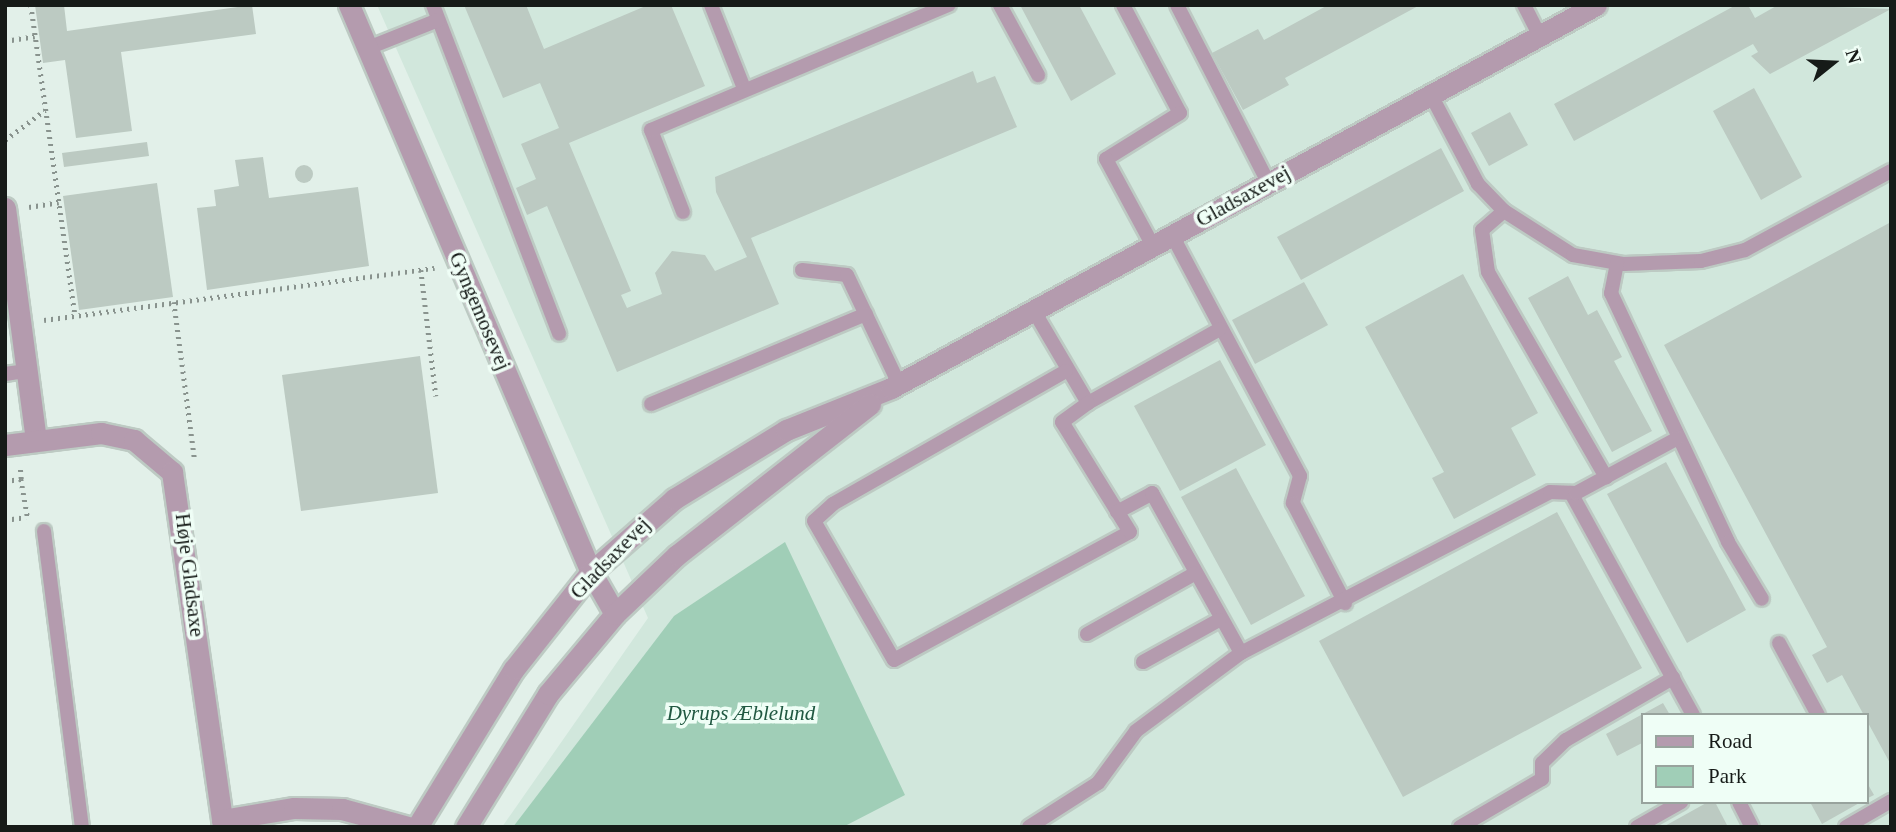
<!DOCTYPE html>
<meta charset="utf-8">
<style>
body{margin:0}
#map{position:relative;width:1896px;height:832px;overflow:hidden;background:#e2f0e9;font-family:"Times New Roman",serif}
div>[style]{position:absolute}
.built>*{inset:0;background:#d1e7dc}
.green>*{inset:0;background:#a0ceb7}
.building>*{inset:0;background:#bccac2}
.round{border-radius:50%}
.path>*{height:4.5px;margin-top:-2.25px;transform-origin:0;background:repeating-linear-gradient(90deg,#89938e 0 2px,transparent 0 7px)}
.roads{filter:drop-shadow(2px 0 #bdcac3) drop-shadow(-2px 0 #bdcac3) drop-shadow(0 2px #bdcac3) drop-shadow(0 -2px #bdcac3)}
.service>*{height:14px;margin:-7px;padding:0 7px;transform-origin:7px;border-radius:7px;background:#b49bae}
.minor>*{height:21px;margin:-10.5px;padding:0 10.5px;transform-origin:10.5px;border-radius:10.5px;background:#b49bae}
.tertiary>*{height:21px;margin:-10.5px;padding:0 10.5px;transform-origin:10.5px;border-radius:10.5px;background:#b49bae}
span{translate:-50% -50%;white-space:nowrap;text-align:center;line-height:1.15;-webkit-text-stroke:7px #effef6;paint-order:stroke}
.street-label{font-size:21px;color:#161b18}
.park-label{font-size:21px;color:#205841;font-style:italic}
.frame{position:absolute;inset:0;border:7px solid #161b18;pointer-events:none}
.legend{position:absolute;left:1641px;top:713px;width:228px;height:91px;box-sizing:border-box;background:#effef6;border:2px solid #98a39d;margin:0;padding:9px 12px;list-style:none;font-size:21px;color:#161b18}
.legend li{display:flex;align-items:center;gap:14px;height:35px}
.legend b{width:35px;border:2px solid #98a39d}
.north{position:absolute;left:1798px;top:28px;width:70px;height:70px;-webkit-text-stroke:5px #effef6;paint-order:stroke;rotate:72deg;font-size:19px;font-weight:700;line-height:28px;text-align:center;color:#161b18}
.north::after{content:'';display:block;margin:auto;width:24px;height:32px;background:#161b18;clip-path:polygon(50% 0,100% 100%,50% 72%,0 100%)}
</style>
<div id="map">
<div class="built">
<i style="clip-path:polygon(evenodd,377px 5px,1891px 5px,1891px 827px,502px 827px,648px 618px,377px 5px,1642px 715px,1866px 715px,1866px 802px,1642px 802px,1642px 715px)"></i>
</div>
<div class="green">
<i style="clip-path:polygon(785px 542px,905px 795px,843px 827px,513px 827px,674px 616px)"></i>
</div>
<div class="building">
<i style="clip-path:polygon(35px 5px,64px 5px,67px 31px,252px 5px,256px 34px,121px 52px,132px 131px,76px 138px,65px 60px,43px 63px)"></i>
<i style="clip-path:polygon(464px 5px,526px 5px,544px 49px,648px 5px,671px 5px,705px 86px,569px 143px,631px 291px,621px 295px,627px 308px,662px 294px,655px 273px,672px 251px,705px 255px,715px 271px,747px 257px,716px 192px,715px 177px,973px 71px,977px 83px,995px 76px,1017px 127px,751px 238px,779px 304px,617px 372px,547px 206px,527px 215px,516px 188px,536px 179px,521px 144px,559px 128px,540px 83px,503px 98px)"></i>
<i style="clip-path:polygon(1020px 5px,1079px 5px,1116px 74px,1071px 101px)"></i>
<i style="clip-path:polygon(1328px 5px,1420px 5px,1285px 78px,1289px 85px,1243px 110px,1212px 53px,1258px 29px,1264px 40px)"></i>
<i style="clip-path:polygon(1736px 5px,1748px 5px,1755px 18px,1778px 5px,1891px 9px,1770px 74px,1751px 56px,1758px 52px,1753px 44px,1574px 141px,1554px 104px)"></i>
<i style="clip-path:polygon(1754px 88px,1802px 177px,1761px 200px,1713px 111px)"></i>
<i style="clip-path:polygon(1510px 112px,1528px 145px,1489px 166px,1471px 133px)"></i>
<i style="clip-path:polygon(147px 142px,149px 156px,64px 167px,62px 153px)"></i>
<i style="clip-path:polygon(1441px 148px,1464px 191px,1301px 280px,1277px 237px)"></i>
<i style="clip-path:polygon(263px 157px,269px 198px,358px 187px,369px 266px,207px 290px,197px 208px,216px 206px,214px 190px,239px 186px,235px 160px)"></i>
<i class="round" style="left:295px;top:165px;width:18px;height:18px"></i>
<i style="clip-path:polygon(157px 183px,173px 297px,79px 310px,63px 196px)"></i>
<i style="clip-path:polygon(1891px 222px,1891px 765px,1842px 675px,1827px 683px,1812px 655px,1827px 647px,1664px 345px)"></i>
<i style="clip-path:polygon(1463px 274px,1538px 413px,1511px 428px,1536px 475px,1454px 519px,1432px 478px,1444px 472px,1365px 327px)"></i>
<i style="clip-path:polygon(1568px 276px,1588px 315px,1597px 310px,1622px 357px,1614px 361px,1652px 431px,1612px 452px,1528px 298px)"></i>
<i style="clip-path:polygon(1304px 282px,1328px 325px,1255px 364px,1232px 320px)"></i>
<i style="clip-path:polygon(420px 356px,438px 493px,301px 511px,282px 375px)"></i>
<i style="clip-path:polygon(1220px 360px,1266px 445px,1180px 491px,1134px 406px)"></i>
<i style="clip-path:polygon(1666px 462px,1746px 610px,1687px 643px,1607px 494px)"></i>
<i style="clip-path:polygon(1236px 468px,1305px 596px,1251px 625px,1181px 497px)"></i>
<i style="clip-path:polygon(1557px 512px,1642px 668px,1403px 797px,1319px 641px)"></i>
<i style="clip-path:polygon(1663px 703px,1670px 715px,1642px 715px,1642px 743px,1617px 756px,1606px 734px)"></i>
<i style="clip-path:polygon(1866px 781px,1874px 795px,1866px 799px)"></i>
<i style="clip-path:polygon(1708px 802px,1715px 802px,1728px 827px,1663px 827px)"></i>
<i style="clip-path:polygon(1810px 802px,1861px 802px,1822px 824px)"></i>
</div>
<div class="path">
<i style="left:31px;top:5px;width:314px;rotate:81.9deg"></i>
<i style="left:5px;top:41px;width:30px;rotate:-9deg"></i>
<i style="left:5px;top:140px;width:50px;rotate:-36.9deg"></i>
<i style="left:29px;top:207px;width:30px;rotate:-9deg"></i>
<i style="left:421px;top:270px;width:127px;rotate:83.2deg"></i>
<i style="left:174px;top:302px;width:160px;rotate:82.5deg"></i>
<i style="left:44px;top:320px;width:394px;rotate:-7.6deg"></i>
<i style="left:21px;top:479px;width:41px;rotate:80.1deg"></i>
<i style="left:5px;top:481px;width:16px;rotate:-7deg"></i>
<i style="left:21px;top:479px;width:11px;rotate:-95deg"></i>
<i style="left:5px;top:520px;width:21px;rotate:-8deg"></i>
</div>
<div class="roads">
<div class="service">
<i style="left:433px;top:5px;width:352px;rotate:69deg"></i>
<i style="left:711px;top:5px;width:87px;rotate:68.4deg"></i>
<i style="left:1000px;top:5px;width:80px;rotate:61.5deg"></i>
<i style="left:1123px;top:5px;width:122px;rotate:62.2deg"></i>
<i style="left:1180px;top:113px;width:87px;rotate:148.1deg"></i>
<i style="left:1106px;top:159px;width:99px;rotate:61.6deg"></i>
<i style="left:1177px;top:5px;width:199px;rotate:62.8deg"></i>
<i style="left:1524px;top:5px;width:35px;rotate:63deg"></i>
<i style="left:368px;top:48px;width:75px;rotate:-21.8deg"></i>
<i style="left:1431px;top:95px;width:101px;rotate:62.2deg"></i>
<i style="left:1478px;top:184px;width:37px;rotate:46deg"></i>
<i style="left:1504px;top:211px;width:82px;rotate:32.5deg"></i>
<i style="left:1573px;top:255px;width:52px;rotate:10deg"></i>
<i style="left:1624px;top:264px;width:77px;rotate:-2.2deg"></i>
<i style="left:1701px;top:261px;width:45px;rotate:-14deg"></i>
<i style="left:1745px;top:250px;width:166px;rotate:-28.4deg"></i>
<i style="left:1504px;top:211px;width:29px;rotate:139deg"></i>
<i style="left:1482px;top:230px;width:42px;rotate:81.9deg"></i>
<i style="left:1488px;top:272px;width:237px;rotate:60.1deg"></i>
<i style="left:683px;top:212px;width:88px;rotate:-111.3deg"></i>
<i style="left:651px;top:130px;width:323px;rotate:-22.8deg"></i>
<i style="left:1172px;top:235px;width:273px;rotate:62deg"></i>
<i style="left:1300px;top:476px;width:28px;rotate:105deg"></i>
<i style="left:1293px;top:503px;width:113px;rotate:62.5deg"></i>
<i style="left:1617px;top:263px;width:31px;rotate:101deg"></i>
<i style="left:1611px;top:293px;width:275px;rotate:64.8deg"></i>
<i style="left:1728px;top:542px;width:66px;rotate:59.2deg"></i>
<i style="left:802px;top:270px;width:45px;rotate:6.3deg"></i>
<i style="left:847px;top:275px;width:121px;rotate:64.5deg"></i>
<i style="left:1034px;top:311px;width:107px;rotate:59.6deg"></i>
<i style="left:1088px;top:403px;width:151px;rotate:-29.3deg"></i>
<i style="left:1066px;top:371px;width:268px;rotate:150.3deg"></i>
<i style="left:833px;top:504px;width:25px;rotate:138deg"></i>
<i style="left:814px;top:521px;width:160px;rotate:60.1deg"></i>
<i style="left:894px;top:660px;width:268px;rotate:-28.5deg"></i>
<i style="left:1130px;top:532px;width:129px;rotate:-121.7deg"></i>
<i style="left:1062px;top:422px;width:32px;rotate:-36deg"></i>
<i style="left:5px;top:374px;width:22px;rotate:-8deg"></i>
<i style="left:651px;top:404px;width:233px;rotate:-22.7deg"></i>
<i style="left:1571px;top:493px;width:253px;rotate:61.2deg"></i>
<i style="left:1117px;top:512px;width:40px;rotate:-28deg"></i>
<i style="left:1152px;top:493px;width:183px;rotate:60.9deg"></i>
<i style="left:1241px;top:653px;width:348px;rotate:-27.5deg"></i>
<i style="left:1550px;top:492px;width:26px;rotate:2deg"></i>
<i style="left:1576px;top:493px;width:116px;rotate:-28.3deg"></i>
<i style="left:44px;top:531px;width:298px;rotate:82.7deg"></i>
<i style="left:1087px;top:634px;width:123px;rotate:-29.3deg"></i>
<i style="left:1779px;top:643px;width:82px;rotate:61.6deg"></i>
<i style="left:1143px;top:662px;width:87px;rotate:-28.9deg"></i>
<i style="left:1739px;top:802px;width:28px;rotate:63deg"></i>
<i style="left:1029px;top:827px;width:82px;rotate:-32.5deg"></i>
<i style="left:1098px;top:783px;width:64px;rotate:-53.8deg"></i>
<i style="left:1136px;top:731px;width:131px;rotate:-36.6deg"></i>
<i style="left:1460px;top:827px;width:95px;rotate:-30.3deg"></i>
<i style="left:1542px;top:779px;width:16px;rotate:-90deg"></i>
<i style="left:1542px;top:763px;width:33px;rotate:-44deg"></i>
<i style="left:1566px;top:740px;width:124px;rotate:-30.1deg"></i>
<i style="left:1637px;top:827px;width:51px;rotate:-29.6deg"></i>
<i style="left:1846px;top:827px;width:52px;rotate:-30deg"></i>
</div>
<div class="minor">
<i style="left:349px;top:5px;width:616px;rotate:66.89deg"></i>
<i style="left:591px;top:572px;width:48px;rotate:60.3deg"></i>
<i style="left:5px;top:208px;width:235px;rotate:82.4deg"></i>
<i style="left:5px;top:445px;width:97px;rotate:-7.1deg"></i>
<i style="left:101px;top:433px;width:34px;rotate:12deg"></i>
<i style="left:134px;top:440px;width:50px;rotate:40.1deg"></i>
<i style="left:172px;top:472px;width:359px;rotate:81.8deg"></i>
<i style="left:222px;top:820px;width:73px;rotate:-9.5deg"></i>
<i style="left:294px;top:808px;width:48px;rotate:1.2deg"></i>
<i style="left:342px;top:809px;width:68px;rotate:15.3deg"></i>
</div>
<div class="tertiary">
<i style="left:417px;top:827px;width:185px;rotate:-58.5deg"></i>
<i style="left:514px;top:669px;width:124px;rotate:-51.6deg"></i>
<i style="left:591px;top:572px;width:111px;rotate:-41.3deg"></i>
<i style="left:674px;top:499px;width:132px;rotate:-31.6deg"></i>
<i style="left:786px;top:430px;width:113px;rotate:-21.8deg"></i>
<i style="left:891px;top:388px;width:802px;rotate:-28.51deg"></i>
<i style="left:466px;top:827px;width:156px;rotate:-58.3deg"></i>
<i style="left:548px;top:694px;width:104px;rotate:-50.1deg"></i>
<i style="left:615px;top:614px;width:86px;rotate:-43.6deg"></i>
<i style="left:677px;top:555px;width:245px;rotate:-38deg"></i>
</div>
</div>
<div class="street-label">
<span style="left:1243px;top:196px;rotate:-29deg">Gladsaxevej</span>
<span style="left:480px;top:311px;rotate:67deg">Gyngemosevej</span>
<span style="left:610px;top:558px;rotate:-46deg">Gladsaxevej</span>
<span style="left:190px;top:575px;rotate:83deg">Høje Gladsaxe</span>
</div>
<div class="park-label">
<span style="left:741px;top:713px">Dyrups Æblelund</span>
</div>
<div class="frame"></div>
<ul class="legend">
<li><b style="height:9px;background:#b49bae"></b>Road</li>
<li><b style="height:19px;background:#a0ceb7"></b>Park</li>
</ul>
<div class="north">N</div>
</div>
